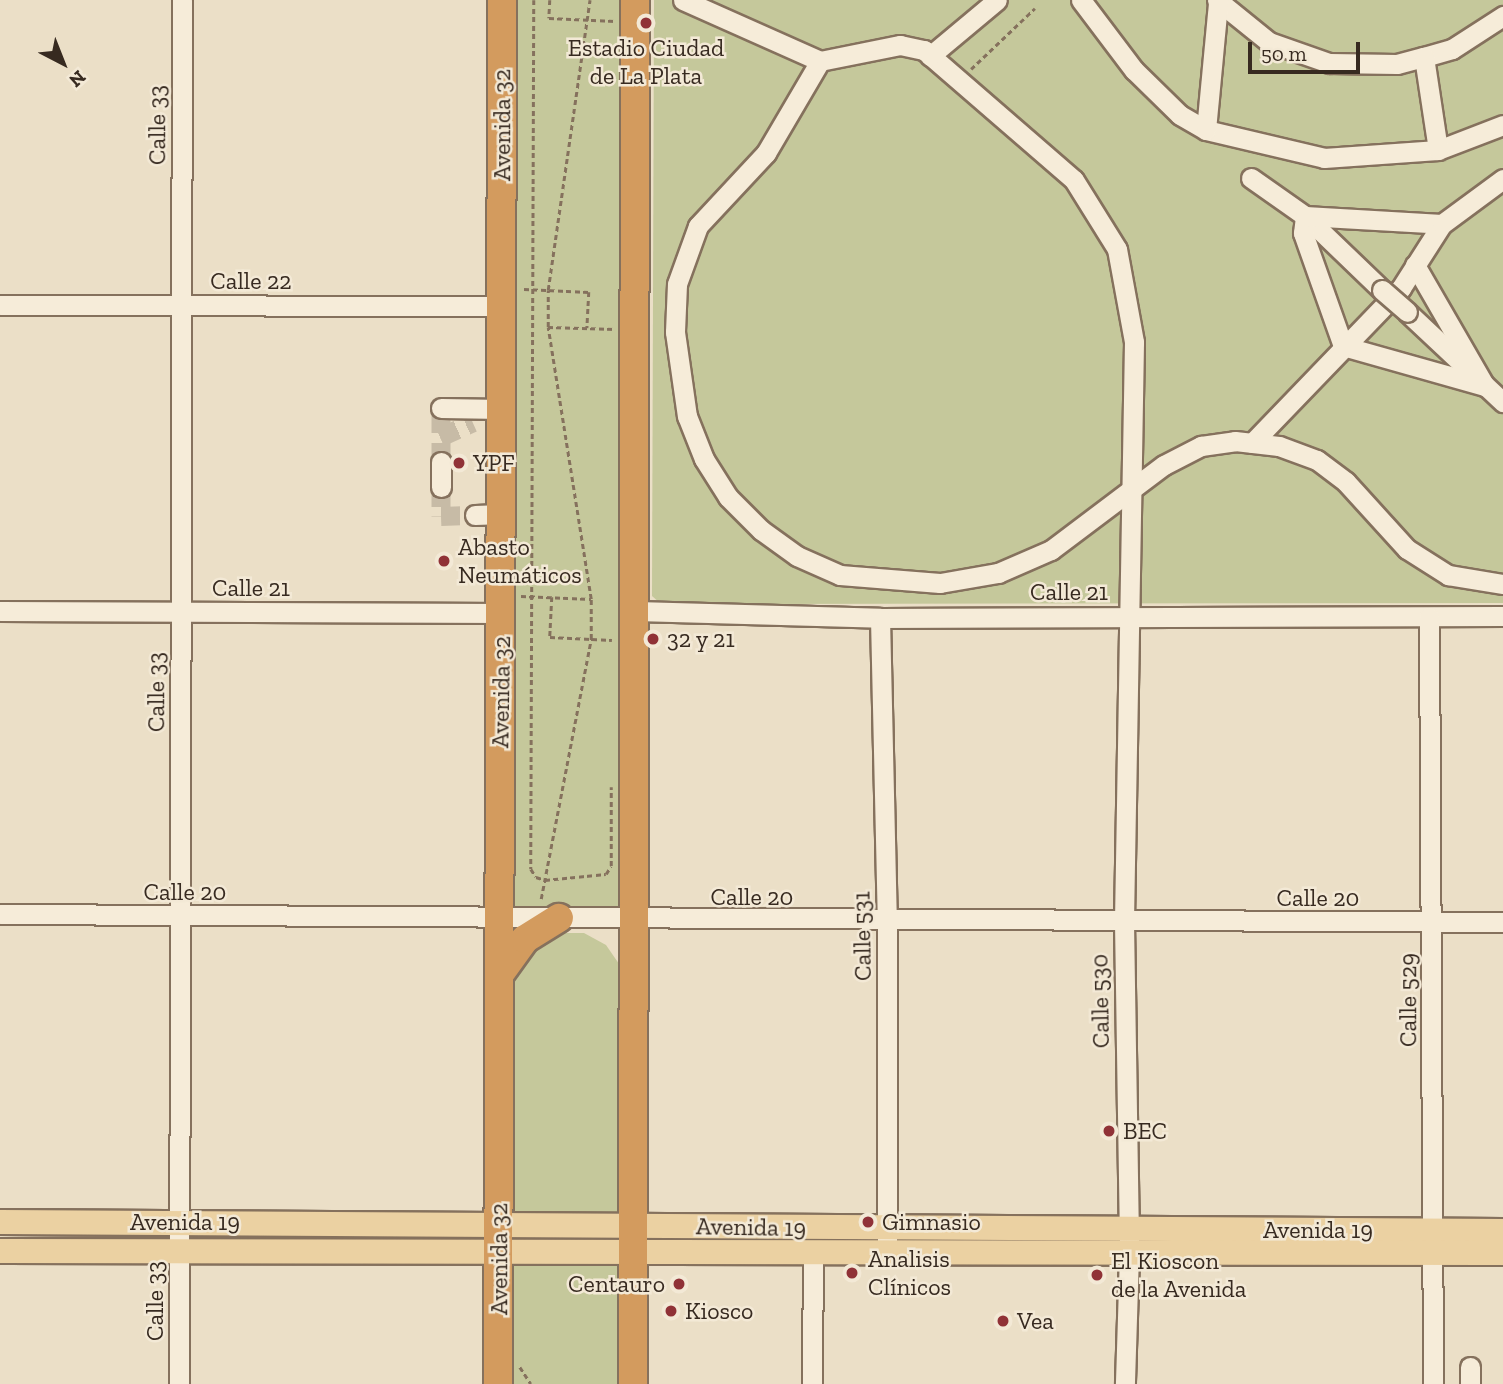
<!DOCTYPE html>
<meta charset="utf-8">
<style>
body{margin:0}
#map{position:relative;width:1503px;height:1384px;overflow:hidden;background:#ebdfc7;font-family:"Zilla Slab",serif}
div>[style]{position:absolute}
.green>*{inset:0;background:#c5c89b}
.minor-tunnel>*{height:19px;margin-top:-9.5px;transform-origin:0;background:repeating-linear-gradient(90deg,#c7bba6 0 19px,transparent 0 29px)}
.path>*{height:2.5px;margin-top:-1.25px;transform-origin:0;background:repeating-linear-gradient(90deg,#85715d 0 5px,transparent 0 8.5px)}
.roads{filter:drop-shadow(2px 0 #85715d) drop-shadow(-2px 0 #85715d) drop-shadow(0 2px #85715d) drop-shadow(0 -2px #85715d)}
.minor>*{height:19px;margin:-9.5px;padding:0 9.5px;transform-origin:9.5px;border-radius:9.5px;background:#f6ecd9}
.major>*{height:24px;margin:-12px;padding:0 12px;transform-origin:12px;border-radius:12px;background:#ebd1a2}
.highway>*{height:28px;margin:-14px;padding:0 14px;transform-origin:14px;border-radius:14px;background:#d39b5e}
.bridges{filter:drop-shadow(2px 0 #85715d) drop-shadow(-2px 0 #85715d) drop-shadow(0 2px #85715d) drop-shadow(0 -2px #85715d)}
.minor-bridge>*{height:19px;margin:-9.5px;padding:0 9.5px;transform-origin:9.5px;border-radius:9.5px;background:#f6ecd9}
.dots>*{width:19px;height:19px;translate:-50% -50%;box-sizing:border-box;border:4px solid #f3e9d6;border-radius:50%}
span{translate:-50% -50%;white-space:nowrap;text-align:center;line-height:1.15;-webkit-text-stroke:5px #f3e9d6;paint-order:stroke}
.poi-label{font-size:24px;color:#372a20}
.left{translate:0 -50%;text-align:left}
.right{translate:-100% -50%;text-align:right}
.street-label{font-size:24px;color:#372a20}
.north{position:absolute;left:28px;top:28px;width:70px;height:70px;-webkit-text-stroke:5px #f3e9d6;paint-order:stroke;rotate:138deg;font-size:19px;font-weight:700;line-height:28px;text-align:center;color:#372a20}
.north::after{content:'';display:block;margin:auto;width:24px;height:32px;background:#372a20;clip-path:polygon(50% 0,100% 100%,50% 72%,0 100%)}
.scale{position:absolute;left:1248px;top:42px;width:112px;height:32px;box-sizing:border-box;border:4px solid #372a20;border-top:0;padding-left:9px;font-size:21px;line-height:24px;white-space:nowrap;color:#372a20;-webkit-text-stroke:5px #f3e9d6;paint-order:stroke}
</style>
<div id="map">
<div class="green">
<i style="clip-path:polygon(513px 0,628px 0,627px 909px,512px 908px)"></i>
<i style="clip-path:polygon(654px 0,1503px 0,1503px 603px,661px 604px,652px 596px)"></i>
<i style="clip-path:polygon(550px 933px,584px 933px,606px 945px,626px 974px,624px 1218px,510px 1219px,512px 972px)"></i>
<i style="clip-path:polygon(512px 1264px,625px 1266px,625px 1384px,509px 1384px)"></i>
</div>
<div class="minor-tunnel">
<i style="left:440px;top:437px;width:36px;rotate:-24deg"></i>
<i style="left:441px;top:462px;width:54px;rotate:-90deg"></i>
<i style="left:441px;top:487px;width:29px;rotate:90deg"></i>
<i style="left:441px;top:516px;width:34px;rotate:-2deg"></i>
</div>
<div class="path">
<i style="left:534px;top:0;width:869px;rotate:90.2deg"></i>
<i style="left:531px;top:869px;width:9px;rotate:58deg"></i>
<i style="left:536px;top:877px;width:9px;rotate:18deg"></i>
<i style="left:545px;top:880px;width:61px;rotate:-5.6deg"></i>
<i style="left:606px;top:874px;width:9px;rotate:-58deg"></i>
<i style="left:611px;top:866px;width:79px;rotate:-90deg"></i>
<i style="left:550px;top:0;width:18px;rotate:93deg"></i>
<i style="left:549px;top:18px;width:66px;rotate:2.6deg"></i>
<i style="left:971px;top:69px;width:88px;rotate:-43.6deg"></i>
<i style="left:524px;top:289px;width:65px;rotate:2.6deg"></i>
<i style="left:589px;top:292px;width:36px;rotate:93deg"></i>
<i style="left:548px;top:327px;width:67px;rotate:1.7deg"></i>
<i style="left:521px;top:596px;width:70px;rotate:2.5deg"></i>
<i style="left:552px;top:597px;width:40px;rotate:92.9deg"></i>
<i style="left:550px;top:637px;width:62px;rotate:2.8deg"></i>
<i style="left:541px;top:899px;width:265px;rotate:-79.1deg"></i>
<i style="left:591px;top:639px;width:40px;rotate:-90deg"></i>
<i style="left:591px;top:599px;width:275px;rotate:-99deg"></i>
<i style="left:548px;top:327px;width:37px;rotate:-90deg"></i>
<i style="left:548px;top:290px;width:293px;rotate:-81.8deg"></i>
<i style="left:520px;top:1367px;width:20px;rotate:57deg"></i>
</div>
<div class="roads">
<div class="minor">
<i style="left:683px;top:0;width:150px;rotate:24deg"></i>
<i style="left:820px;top:61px;width:82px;rotate:-11.3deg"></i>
<i style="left:900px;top:45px;width:25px;rotate:12deg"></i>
<i style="left:924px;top:50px;width:198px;rotate:40.9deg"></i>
<i style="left:1074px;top:180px;width:81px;rotate:58.1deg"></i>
<i style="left:1117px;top:249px;width:95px;rotate:79.6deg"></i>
<i style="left:1134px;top:342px;width:580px;rotate:90.99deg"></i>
<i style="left:1124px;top:922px;width:332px;rotate:89.1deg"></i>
<i style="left:1129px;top:1254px;width:130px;rotate:91.8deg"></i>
<i style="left:1081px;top:0;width:88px;rotate:52.9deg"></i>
<i style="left:1134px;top:70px;width:64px;rotate:44.4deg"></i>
<i style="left:1180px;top:115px;width:30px;rotate:30deg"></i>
<i style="left:1206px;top:130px;width:121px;rotate:13.3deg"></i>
<i style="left:1324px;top:158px;width:114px;rotate:-4deg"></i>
<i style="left:1438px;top:150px;width:70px;rotate:-21deg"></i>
<i style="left:1217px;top:0;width:67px;rotate:38.9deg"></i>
<i style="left:1269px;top:42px;width:64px;rotate:19.3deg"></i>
<i style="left:1329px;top:63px;width:68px;rotate:0.8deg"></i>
<i style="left:1397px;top:64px;width:28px;rotate:-15deg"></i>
<i style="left:1424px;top:57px;width:29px;rotate:-16deg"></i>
<i style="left:1452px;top:49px;width:61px;rotate:-32.9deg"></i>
<i style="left:930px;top:56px;width:87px;rotate:-39.9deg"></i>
<i style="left:1424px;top:57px;width:94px;rotate:81.4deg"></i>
<i style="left:820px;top:61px;width:107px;rotate:120.4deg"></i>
<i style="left:766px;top:153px;width:100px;rotate:133deg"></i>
<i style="left:698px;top:226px;width:62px;rotate:109.9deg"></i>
<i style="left:677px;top:284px;width:48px;rotate:92.4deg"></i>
<i style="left:675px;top:332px;width:85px;rotate:81.9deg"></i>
<i style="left:687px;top:416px;width:46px;rotate:68.4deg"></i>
<i style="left:704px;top:459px;width:45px;rotate:57.7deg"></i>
<i style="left:728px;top:497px;width:47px;rotate:45deg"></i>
<i style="left:761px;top:530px;width:44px;rotate:35.8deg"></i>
<i style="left:797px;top:556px;width:47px;rotate:23.8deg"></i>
<i style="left:840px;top:575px;width:100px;rotate:4.6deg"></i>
<i style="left:940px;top:583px;width:59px;rotate:-9.8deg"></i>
<i style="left:998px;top:573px;width:58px;rotate:-23.5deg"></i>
<i style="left:1051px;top:550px;width:141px;rotate:-37deg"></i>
<i style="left:1164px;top:465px;width:42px;rotate:-27.2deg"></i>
<i style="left:1201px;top:446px;width:34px;rotate:-8deg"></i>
<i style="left:1235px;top:441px;width:44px;rotate:6.5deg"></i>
<i style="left:1279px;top:446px;width:40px;rotate:20.2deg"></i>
<i style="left:1317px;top:460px;width:36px;rotate:37deg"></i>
<i style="left:1346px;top:482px;width:91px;rotate:47.7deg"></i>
<i style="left:1407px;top:549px;width:49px;rotate:32.4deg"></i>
<i style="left:1448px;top:575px;width:56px;rotate:9.3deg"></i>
<i style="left:1206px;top:130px;width:129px;rotate:-84.6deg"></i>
<i style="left:1251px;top:178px;width:66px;rotate:35.1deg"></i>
<i style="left:1305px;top:216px;width:107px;rotate:43.9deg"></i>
<i style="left:1415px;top:265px;width:140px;rotate:60deg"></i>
<i style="left:1485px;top:386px;width:148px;rotate:-164.3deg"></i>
<i style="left:1343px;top:346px;width:120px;rotate:-109.5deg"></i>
<i style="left:1303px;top:233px;width:17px;rotate:-83deg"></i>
<i style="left:1305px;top:216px;width:137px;rotate:3.3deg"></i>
<i style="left:0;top:305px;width:502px;rotate:0.11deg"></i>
<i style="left:1407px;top:312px;width:132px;rotate:43.2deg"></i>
<i style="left:441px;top:408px;width:61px;rotate:0.9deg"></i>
<i style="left:1252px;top:443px;width:215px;rotate:-46.1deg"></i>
<i style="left:1401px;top:288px;width:76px;rotate:-57.4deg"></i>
<i style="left:1442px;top:224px;width:76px;rotate:-36.4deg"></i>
<i style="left:441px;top:487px;width:25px;rotate:-90deg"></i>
<i style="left:475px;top:515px;width:27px;rotate:-2deg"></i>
<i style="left:0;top:611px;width:502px;rotate:0.23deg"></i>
<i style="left:636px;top:611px;width:244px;rotate:1.6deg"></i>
<i style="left:880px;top:618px;width:623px;rotate:-0.18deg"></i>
<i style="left:1429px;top:617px;width:767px;rotate:89.7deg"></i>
<i style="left:880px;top:618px;width:304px;rotate:88.7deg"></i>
<i style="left:887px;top:922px;width:319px;rotate:90deg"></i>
<i style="left:0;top:914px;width:1503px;rotate:0.3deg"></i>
<i style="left:1470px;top:1367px;width:17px;rotate:90deg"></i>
<i style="left:179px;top:1384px;width:1384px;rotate:-89.88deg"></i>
<i style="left:812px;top:1384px;width:130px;rotate:-89.6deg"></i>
</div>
<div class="major">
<i style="left:0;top:1222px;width:1503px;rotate:0.34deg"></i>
<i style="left:0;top:1251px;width:1503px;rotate:0.08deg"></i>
</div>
<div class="highway">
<i style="left:499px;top:975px;width:44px;rotate:-54.2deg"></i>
<i style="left:525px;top:939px;width:40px;rotate:-32deg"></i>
<i style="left:498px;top:1384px;width:1384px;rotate:-89.83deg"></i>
<i style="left:633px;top:1384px;width:1384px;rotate:-89.92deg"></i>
</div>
</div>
<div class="bridges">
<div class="minor-bridge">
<i style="left:1382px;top:290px;width:33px;rotate:41deg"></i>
</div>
</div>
<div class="dots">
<i style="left:646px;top:23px;background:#903237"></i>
<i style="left:459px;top:463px;background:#903237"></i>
<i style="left:444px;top:561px;background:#903237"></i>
<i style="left:653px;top:639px;background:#903237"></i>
<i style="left:1109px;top:1131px;background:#903237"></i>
<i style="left:868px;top:1222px;background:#903237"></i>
<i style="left:852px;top:1273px;background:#903237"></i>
<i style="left:1097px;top:1275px;background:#903237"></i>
<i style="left:679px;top:1284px;background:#903237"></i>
<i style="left:671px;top:1311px;background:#903237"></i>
<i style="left:1003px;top:1321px;background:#903237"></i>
</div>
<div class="poi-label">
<span style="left:646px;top:62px">Estadio Ciudad<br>de La Plata</span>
<span class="left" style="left:473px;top:463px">YPF</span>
<span class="left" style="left:458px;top:561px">Abasto<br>Neumáticos</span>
<span class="left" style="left:667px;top:639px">32 y 21</span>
<span class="left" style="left:1123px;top:1131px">BEC</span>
<span class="left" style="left:882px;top:1222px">Gimnasio</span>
<span class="left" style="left:868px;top:1273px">Analisis<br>Clínicos</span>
<span class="left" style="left:1111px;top:1275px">El Kioscon<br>de la Avenida</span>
<span class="right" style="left:665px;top:1284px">Centauro</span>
<span class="left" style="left:685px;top:1311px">Kiosco</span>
<span class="left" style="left:1017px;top:1321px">Vea</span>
</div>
<div class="street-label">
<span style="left:157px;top:125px;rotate:-90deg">Calle 33</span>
<span style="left:502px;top:125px;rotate:-90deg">Avenida 32</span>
<span style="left:251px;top:281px">Calle 22</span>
<span style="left:251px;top:588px">Calle 21</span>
<span style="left:1069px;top:592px">Calle 21</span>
<span style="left:156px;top:692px;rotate:-90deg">Calle 33</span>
<span style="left:501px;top:692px;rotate:-89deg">Avenida 32</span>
<span style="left:185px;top:892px">Calle 20</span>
<span style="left:752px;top:897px">Calle 20</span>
<span style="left:1318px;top:898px">Calle 20</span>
<span style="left:862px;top:936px;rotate:-91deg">Calle 531</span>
<span style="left:1408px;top:1000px;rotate:-90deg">Calle 529</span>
<span style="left:1100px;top:1001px;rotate:-91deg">Calle 530</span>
<span style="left:185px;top:1222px">Avenida 19</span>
<span style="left:751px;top:1227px;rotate:1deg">Avenida 19</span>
<span style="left:1318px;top:1230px">Avenida 19</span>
<span style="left:499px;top:1259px;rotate:-90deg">Avenida 32</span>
<span style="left:155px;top:1301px;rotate:-90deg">Calle 33</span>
</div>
<div class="north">N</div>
<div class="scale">50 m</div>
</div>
